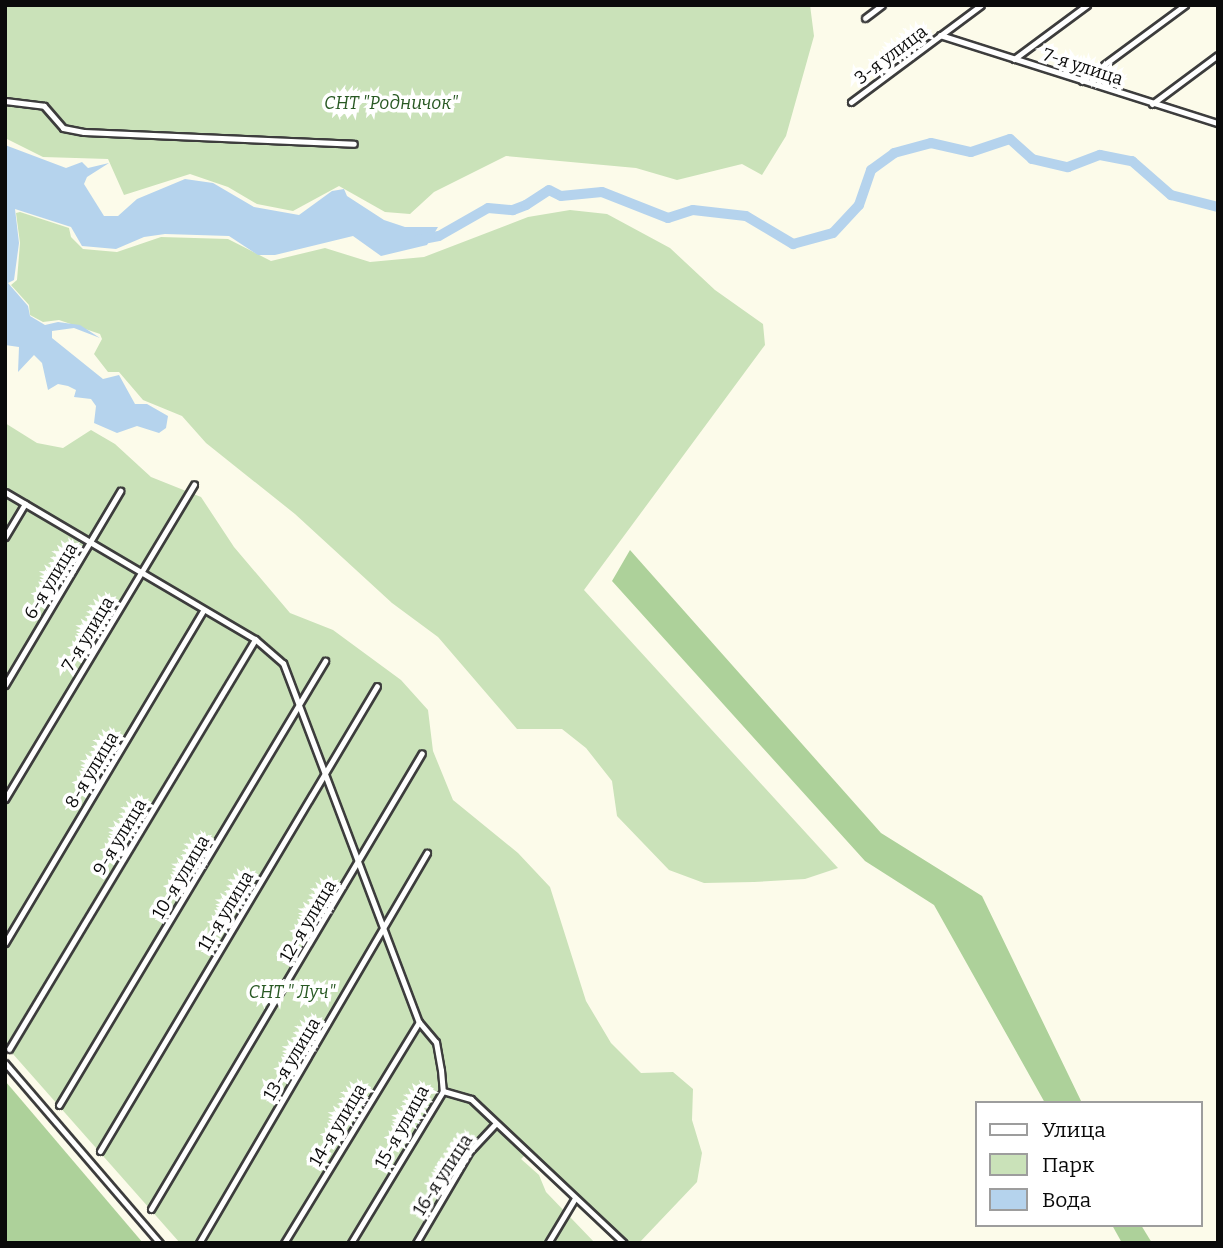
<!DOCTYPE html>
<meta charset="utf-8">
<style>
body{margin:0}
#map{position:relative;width:1223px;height:1248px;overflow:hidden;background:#fcfbea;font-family:Bitter,serif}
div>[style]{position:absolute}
.green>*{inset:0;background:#cae2b9}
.forest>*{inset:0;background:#add19a}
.water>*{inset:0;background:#b5d3ed}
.river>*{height:10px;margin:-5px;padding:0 5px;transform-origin:5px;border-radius:5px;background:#b5d3ed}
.roads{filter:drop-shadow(2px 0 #3d3d3d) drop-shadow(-2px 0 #3d3d3d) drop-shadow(0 2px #3d3d3d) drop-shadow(0 -2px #3d3d3d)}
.minor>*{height:5px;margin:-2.5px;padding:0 2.5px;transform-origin:2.5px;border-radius:2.5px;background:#fff}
span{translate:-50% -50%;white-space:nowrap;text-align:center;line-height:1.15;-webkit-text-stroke:7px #fff;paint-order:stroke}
.street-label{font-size:18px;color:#0a0a0a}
.park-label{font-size:18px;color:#295924;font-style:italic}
.frame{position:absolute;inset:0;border:7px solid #0a0a0a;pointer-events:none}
.legend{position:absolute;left:975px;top:1101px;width:228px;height:126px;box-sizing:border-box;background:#fff;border:2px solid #9d9d9d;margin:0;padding:9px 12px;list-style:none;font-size:21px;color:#0a0a0a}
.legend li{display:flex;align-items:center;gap:14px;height:35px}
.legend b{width:35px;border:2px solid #9d9d9d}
</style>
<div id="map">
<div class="green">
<i style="clip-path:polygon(5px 5px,810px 5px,814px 36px,786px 136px,762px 175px,742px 164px,677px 180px,636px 168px,506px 156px,434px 192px,410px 214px,385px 212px,339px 186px,293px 211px,257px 204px,228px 187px,190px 174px,124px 195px,108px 159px,43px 157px,5px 138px)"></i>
<i style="clip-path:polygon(570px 210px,607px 214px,670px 248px,715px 290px,763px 324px,765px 345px,584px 590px,838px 868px,805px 879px,754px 882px,704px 883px,669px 870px,617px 816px,612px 781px,586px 748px,562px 729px,517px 729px,438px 637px,392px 603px,295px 514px,206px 443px,182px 416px,143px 400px,119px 372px,108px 372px,94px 354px,102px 339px,100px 334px,59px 320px,43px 322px,30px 315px,29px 305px,11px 285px,17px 280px,20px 243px,16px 213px,20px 212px,69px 228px,71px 237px,83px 249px,117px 252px,161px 237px,228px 239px,271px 261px,325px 248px,370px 262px,424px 257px,528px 217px)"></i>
<i style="clip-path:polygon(5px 423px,37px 443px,63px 448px,91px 430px,115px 444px,151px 477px,201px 497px,234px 547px,290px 613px,333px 630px,401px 680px,428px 710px,433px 751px,453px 800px,518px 853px,550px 887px,586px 1001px,611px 1043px,641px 1073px,673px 1072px,693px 1089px,692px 1120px,702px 1153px,697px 1182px,639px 1243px,626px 1243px,598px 1213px,526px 1154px,521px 1159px,539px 1175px,546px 1192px,595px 1243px,180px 1243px,5px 1045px)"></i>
</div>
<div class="forest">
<i style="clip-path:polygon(630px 550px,881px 833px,982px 896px,1082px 1103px,1045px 1103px,934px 905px,865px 861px,612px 581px)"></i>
<i style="clip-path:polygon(5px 1081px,12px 1089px,143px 1243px,5px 1243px)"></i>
<i style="clip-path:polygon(1112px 1225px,1141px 1225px,1152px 1243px,1122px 1243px)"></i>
</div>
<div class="water">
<i style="clip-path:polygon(5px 145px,66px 168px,82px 162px,88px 168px,109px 163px,87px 177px,84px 184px,104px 216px,118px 216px,137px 199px,185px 179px,213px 183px,254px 207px,299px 215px,332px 191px,344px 189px,347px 196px,384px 220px,405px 227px,438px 227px,427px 245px,381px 256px,353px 236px,275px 255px,258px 255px,229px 236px,165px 234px,144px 237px,116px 249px,82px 246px,71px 227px,15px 209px,19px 243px,14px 280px,8px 283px,28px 306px,30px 316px,45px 325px,58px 322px,80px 325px,100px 338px,74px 328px,52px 331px,52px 338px,103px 379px,119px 375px,135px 404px,147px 404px,168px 416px,166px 428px,159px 433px,137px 426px,117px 433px,94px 423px,96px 406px,91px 399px,74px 397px,76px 390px,68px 386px,58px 384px,48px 390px,42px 363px,34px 355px,18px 372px,19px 347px,5px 345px)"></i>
</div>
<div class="river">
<i style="left:418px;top:240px;width:21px;rotate:-11deg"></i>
<i style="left:439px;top:236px;width:56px;rotate:-29.7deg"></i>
<i style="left:488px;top:208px;width:25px;rotate:5deg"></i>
<i style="left:513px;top:210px;width:14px;rotate:-21deg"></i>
<i style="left:526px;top:205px;width:27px;rotate:-33deg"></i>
<i style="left:549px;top:190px;width:13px;rotate:27deg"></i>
<i style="left:561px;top:196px;width:41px;rotate:-5.6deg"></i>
<i style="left:602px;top:192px;width:71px;rotate:21.5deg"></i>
<i style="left:668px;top:218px;width:26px;rotate:-18deg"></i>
<i style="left:693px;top:210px;width:53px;rotate:6.5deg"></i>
<i style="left:746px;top:216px;width:55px;rotate:30.8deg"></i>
<i style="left:793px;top:244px;width:41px;rotate:-15.4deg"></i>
<i style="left:833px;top:233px;width:38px;rotate:-47deg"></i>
<i style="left:859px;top:205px;width:37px;rotate:-71deg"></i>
<i style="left:871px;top:170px;width:29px;rotate:-36deg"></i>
<i style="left:894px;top:153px;width:38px;rotate:-15deg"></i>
<i style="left:931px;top:143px;width:41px;rotate:12.7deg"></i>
<i style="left:971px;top:152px;width:41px;rotate:-18.4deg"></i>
<i style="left:1010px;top:139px;width:30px;rotate:42deg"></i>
<i style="left:1032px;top:159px;width:37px;rotate:13deg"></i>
<i style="left:1068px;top:167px;width:34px;rotate:-21deg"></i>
<i style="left:1100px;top:155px;width:33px;rotate:11deg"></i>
<i style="left:1132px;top:161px;width:52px;rotate:41.1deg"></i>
<i style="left:1171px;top:195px;width:49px;rotate:14.3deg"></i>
</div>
<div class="roads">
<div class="minor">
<i style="left:865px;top:18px;width:21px;rotate:-37deg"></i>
<i style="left:940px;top:35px;width:292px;rotate:17.6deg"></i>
<i style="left:1014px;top:59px;width:91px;rotate:-36.5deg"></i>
<i style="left:1082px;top:81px;width:128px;rotate:-36.4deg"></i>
<i style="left:5px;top:101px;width:39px;rotate:7deg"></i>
<i style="left:44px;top:106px;width:29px;rotate:49deg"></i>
<i style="left:63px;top:128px;width:21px;rotate:11deg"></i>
<i style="left:84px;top:132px;width:270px;rotate:2.5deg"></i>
<i style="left:851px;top:102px;width:162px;rotate:-36.7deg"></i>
<i style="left:1152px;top:104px;width:82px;rotate:-36.6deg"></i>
<i style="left:5px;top:492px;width:290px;rotate:30.5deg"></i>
<i style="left:255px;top:639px;width:37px;rotate:41deg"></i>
<i style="left:283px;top:663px;width:384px;rotate:69.3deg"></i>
<i style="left:419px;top:1022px;width:26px;rotate:50deg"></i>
<i style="left:436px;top:1042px;width:28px;rotate:80deg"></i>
<i style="left:441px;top:1070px;width:21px;rotate:85deg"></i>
<i style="left:443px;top:1091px;width:178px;rotate:121.2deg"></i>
<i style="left:5px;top:537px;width:39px;rotate:-59deg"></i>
<i style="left:5px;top:685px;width:226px;rotate:-59.3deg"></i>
<i style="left:5px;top:799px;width:367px;rotate:-59deg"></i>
<i style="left:5px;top:943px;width:387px;rotate:-59.2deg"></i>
<i style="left:9px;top:1049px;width:478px;rotate:-59deg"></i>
<i style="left:5px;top:1063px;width:238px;rotate:49.3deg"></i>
<i style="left:443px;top:1091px;width:29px;rotate:16deg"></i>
<i style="left:471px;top:1099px;width:210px;rotate:43.3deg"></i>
<i style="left:59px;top:1105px;width:518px;rotate:-59.07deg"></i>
<i style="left:100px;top:1151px;width:541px;rotate:-59.22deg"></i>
<i style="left:151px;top:1209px;width:530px;rotate:-59.28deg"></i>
<i style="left:199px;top:1243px;width:452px;rotate:-59.7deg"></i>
<i style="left:284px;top:1243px;width:259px;rotate:-58.6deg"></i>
<i style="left:416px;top:1243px;width:107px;rotate:-59.6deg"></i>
<i style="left:470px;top:1151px;width:37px;rotate:-47deg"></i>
<i style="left:548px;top:1243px;width:52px;rotate:-59deg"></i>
</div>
</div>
<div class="street-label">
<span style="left:891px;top:55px;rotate:-37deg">3-я улица</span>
<span style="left:1083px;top:67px;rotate:18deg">7-я улица</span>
<span style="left:51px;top:581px;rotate:-59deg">6-я улица</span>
<span style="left:88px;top:634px;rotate:-59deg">7-я улица</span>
<span style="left:92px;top:770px;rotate:-59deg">8-я улица</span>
<span style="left:120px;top:837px;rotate:-59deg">9-я улица</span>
<span style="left:181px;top:877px;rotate:-59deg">10-я улица</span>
<span style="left:226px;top:911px;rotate:-59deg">11-я улица</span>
<span style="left:308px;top:921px;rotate:-59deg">12-я улица</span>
<span style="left:292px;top:1059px;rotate:-59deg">13-я улица</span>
<span style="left:338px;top:1125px;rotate:-59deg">14-я улица</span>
<span style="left:402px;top:1127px;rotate:-61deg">15-я улица</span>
<span style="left:443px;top:1175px;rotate:-57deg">16-я улица</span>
</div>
<div class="park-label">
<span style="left:391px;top:103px">СНТ "Родничок"</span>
<span style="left:292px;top:992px">СНТ " Луч"</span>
</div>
<div class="frame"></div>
<ul class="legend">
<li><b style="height:9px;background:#fff"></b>Улица</li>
<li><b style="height:19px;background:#cae2b9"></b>Парк</li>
<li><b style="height:19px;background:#b5d3ed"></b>Вода</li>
</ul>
</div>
